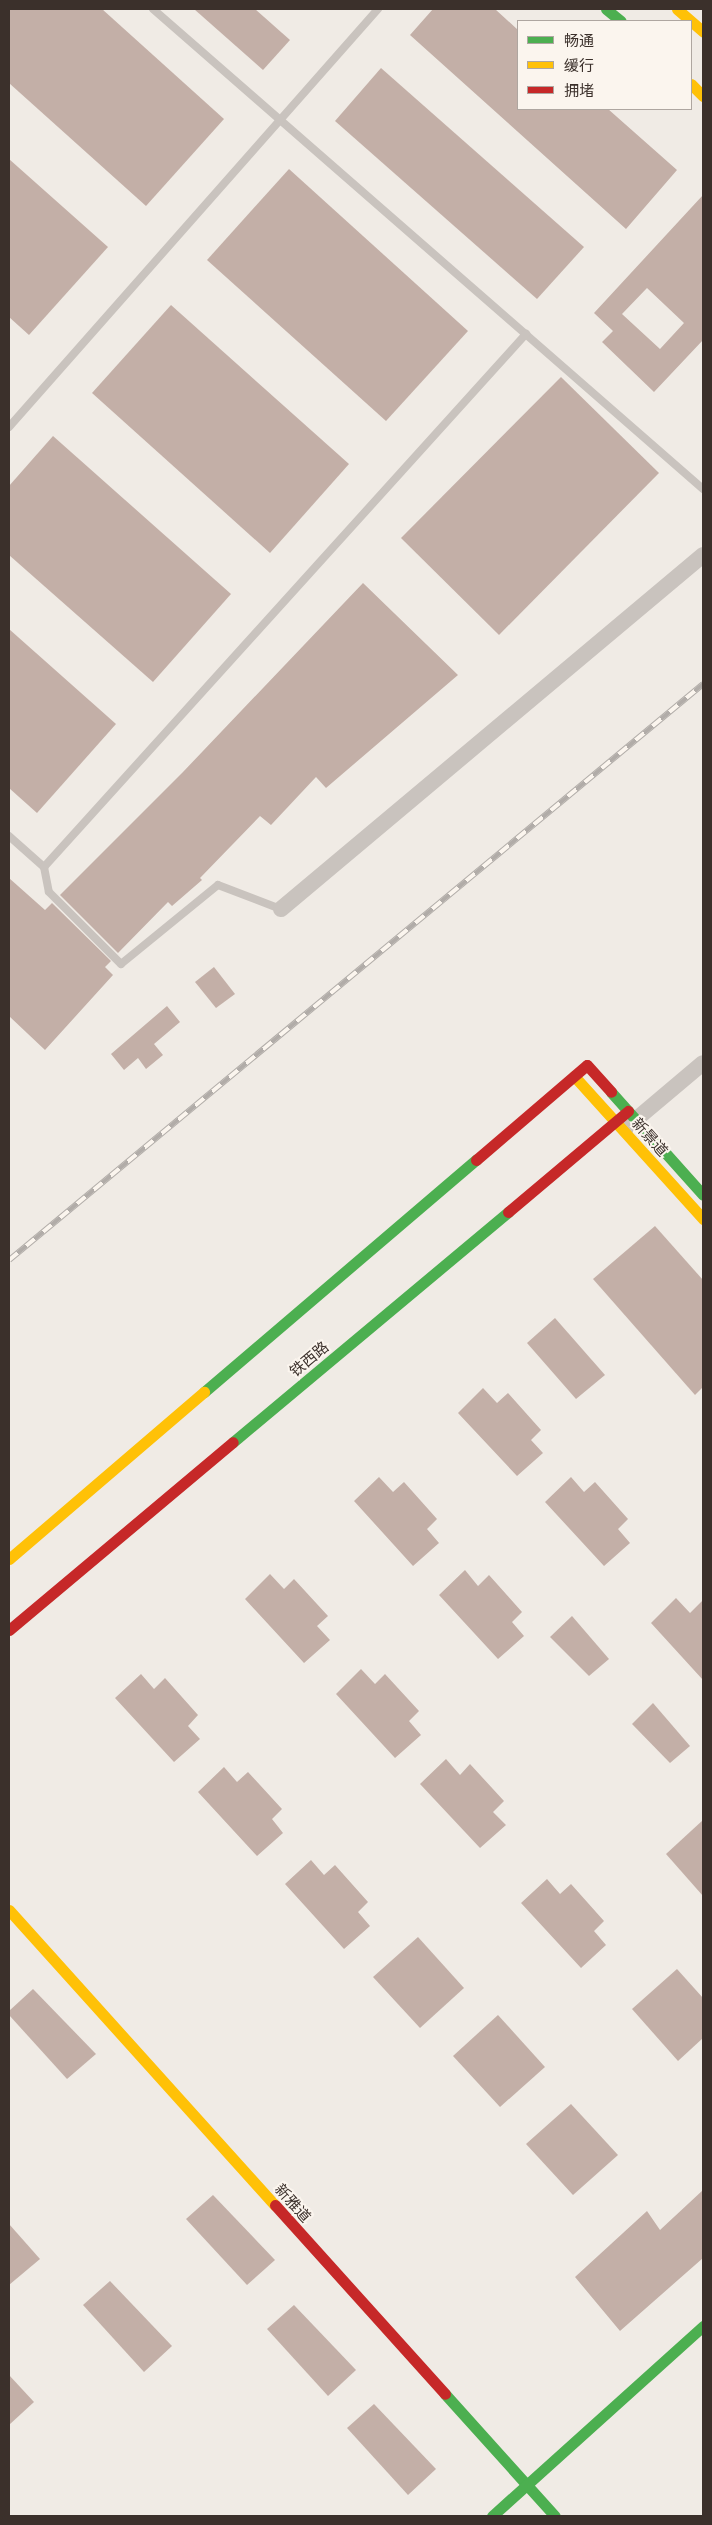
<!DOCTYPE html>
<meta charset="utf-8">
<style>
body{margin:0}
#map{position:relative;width:712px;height:2525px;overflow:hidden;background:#f0ebe5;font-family:Quicksand,"Noto Sans SC",sans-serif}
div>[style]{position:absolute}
.building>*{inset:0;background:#c3afa7}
.lane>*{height:8px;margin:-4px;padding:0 4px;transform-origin:4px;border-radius:4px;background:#c9c3be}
.street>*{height:16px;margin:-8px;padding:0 8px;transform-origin:8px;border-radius:8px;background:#c9c3be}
.fast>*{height:11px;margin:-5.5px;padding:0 5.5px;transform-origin:5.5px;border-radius:5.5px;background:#4caf50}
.slow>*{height:11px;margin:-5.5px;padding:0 5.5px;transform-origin:5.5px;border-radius:5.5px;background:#ffc107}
.jam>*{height:11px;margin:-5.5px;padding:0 5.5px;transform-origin:5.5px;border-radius:5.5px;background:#c62828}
.rail>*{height:5.5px;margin-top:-2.75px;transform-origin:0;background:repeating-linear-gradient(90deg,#fbf5ee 0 11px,#b1aca8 0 22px);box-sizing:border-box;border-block:1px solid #b1aca8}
span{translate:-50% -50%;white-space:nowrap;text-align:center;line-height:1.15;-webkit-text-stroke:4px #fbf5ee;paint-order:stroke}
.street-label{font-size:15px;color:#3b302b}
.frame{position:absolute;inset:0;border:10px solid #3b302b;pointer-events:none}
.legend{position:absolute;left:517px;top:20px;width:175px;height:90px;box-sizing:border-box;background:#fbf5ee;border:1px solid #aea6a0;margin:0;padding:6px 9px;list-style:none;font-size:15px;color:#3b302b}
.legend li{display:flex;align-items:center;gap:10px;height:25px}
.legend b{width:25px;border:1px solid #aea6a0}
</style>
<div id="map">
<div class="building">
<i style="clip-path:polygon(9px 9px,102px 9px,224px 119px,146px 206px,9px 83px)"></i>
<i style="clip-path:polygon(194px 9px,255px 9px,290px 40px,263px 70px)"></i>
<i style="clip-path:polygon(433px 9px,495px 9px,518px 30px,518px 109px,608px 109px,677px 170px,626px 229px,410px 35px)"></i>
<i style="clip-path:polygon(381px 68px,584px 247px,537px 299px,335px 121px)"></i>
<i style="clip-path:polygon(9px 159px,108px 247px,29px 335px,9px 317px)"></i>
<i style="clip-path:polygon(289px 169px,468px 331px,386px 421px,207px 260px)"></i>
<i style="clip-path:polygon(evenodd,703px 195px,703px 340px,654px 392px,602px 342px,613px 331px,594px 313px,703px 195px,647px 288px,684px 323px,660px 349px,622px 314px,647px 288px)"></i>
<i style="clip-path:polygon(171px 305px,349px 464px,270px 553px,92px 393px)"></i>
<i style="clip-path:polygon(561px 377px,659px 473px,499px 635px,401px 538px)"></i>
<i style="clip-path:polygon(53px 436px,231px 594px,153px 682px,9px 555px,9px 486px)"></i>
<i style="clip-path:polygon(363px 583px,458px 675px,326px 788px,316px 777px,271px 825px,260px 816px,200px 878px,202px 880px,172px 906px,168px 902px,118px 953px,60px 895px,183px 772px)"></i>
<i style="clip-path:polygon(9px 629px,116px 724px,37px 813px,9px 788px)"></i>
<i style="clip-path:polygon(9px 878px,45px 910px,52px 903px,111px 961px,105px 967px,113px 975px,45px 1050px,9px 1016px)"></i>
<i style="clip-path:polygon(214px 967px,235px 994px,216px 1008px,195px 982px)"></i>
<i style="clip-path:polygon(167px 1006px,180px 1022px,154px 1044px,163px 1055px,146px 1069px,138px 1058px,124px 1070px,111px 1054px)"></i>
<i style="clip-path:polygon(655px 1226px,703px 1280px,703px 1387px,695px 1395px,593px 1279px)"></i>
<i style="clip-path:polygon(555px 1318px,605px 1375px,576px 1399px,527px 1343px)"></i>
<i style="clip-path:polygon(483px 1388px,497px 1403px,508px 1393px,541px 1430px,531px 1440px,543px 1453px,517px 1476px,458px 1413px)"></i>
<i style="clip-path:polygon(379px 1477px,393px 1492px,404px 1482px,437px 1519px,427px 1529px,439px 1543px,413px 1566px,354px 1501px)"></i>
<i style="clip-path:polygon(571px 1477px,584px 1492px,595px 1482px,628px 1519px,618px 1529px,630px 1543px,604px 1566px,545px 1502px)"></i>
<i style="clip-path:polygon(465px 1570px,478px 1586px,489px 1575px,522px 1612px,512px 1622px,524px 1636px,498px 1659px,439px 1595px)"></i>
<i style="clip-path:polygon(270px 1574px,284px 1589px,294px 1579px,328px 1616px,317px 1626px,330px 1640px,304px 1663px,245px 1599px)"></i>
<i style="clip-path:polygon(676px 1598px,690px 1613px,703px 1600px,703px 1680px,651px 1623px)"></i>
<i style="clip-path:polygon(572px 1616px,609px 1659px,589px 1676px,550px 1637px)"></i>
<i style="clip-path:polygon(361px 1669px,375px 1684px,385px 1674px,419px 1711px,409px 1721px,421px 1735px,395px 1758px,336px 1694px)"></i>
<i style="clip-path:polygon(141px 1674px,154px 1689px,165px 1678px,198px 1715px,188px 1726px,200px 1739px,174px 1762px,115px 1698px)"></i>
<i style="clip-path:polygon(653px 1703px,690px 1746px,670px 1763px,632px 1724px)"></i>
<i style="clip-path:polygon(446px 1759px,460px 1775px,470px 1764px,504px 1801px,493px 1812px,506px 1825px,480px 1848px,420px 1784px)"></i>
<i style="clip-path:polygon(224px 1767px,237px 1782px,248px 1772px,282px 1809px,272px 1819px,283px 1833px,257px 1856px,198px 1792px)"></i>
<i style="clip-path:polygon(703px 1820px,703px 1896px,666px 1854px)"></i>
<i style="clip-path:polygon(311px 1860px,324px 1875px,335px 1865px,368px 1902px,358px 1912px,370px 1926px,344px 1949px,285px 1884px)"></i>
<i style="clip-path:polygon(547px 1879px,560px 1894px,571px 1884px,604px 1921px,594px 1931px,606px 1945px,581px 1968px,521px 1903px)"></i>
<i style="clip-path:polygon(418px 1937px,464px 1988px,420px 2028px,373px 1977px)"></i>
<i style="clip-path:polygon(677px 1969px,703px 1998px,703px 2038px,678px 2061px,632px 2009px)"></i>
<i style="clip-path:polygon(33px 1989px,96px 2054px,67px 2079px,9px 2015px,9px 2011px)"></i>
<i style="clip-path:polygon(498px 2015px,545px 2067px,500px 2107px,453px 2056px)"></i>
<i style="clip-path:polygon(571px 2104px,618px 2155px,573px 2195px,526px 2144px)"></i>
<i style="clip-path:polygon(703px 2190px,703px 2258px,620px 2331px,575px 2277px,647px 2211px,660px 2230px)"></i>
<i style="clip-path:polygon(213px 2195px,275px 2260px,247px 2285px,186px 2219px)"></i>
<i style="clip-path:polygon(9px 2224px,40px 2259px,9px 2285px)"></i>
<i style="clip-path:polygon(110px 2281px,172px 2346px,144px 2372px,83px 2305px)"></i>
<i style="clip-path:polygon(294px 2305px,356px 2370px,328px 2396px,267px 2329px)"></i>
<i style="clip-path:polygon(9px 2375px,34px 2402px,9px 2425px)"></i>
<i style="clip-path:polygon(374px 2404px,436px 2469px,408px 2495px,347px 2428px)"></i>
</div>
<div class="lane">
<i style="left:153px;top:9px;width:730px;rotate:41.11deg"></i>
<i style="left:9px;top:427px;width:558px;rotate:-48.56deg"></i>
<i style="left:9px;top:836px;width:47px;rotate:41.5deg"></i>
<i style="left:44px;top:867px;width:25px;rotate:79deg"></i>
<i style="left:49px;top:892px;width:102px;rotate:45deg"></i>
<i style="left:121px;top:964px;width:125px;rotate:-39.2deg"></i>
<i style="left:218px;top:885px;width:67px;rotate:20.9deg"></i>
<i style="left:44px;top:867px;width:719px;rotate:-47.88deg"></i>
</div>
<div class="street">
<i style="left:281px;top:909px;width:551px;rotate:-39.99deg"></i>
<i style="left:627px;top:1127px;width:99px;rotate:-40.1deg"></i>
</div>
<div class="fast">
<i style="left:606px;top:9px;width:19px;rotate:39deg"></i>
<i style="left:611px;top:1092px;width:138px;rotate:48.2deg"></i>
<i style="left:204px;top:1392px;width:358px;rotate:-40.5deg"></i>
<i style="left:233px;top:1442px;width:359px;rotate:-39.9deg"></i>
<i style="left:445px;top:2394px;width:164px;rotate:48deg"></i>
<i style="left:492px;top:2516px;width:284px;rotate:-42deg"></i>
</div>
<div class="slow">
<i style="left:677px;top:9px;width:35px;rotate:41deg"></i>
<i style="left:691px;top:84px;width:17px;rotate:45deg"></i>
<i style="left:574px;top:1076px;width:193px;rotate:47.9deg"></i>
<i style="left:9px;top:1559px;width:257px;rotate:-40.6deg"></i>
<i style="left:9px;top:1910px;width:397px;rotate:48deg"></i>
</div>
<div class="jam">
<i style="left:476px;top:1160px;width:146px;rotate:-40.6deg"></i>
<i style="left:587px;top:1065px;width:36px;rotate:48deg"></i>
<i style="left:508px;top:1212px;width:157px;rotate:-40.1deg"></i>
<i style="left:9px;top:1630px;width:292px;rotate:-40deg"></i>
<i style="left:275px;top:2205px;width:254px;rotate:48deg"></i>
</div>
<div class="rail">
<i style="left:9px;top:1260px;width:902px;rotate:-39.69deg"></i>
</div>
<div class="street-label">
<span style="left:650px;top:1137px;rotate:48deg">新景道</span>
<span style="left:309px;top:1359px;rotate:-40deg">铁西路</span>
<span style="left:293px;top:2203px;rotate:48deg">新雅道</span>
</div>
<div class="frame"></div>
<ul class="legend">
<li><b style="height:6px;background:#4caf50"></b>畅通</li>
<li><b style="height:6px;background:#ffc107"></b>缓行</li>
<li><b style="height:6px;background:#c62828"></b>拥堵</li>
</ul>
</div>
